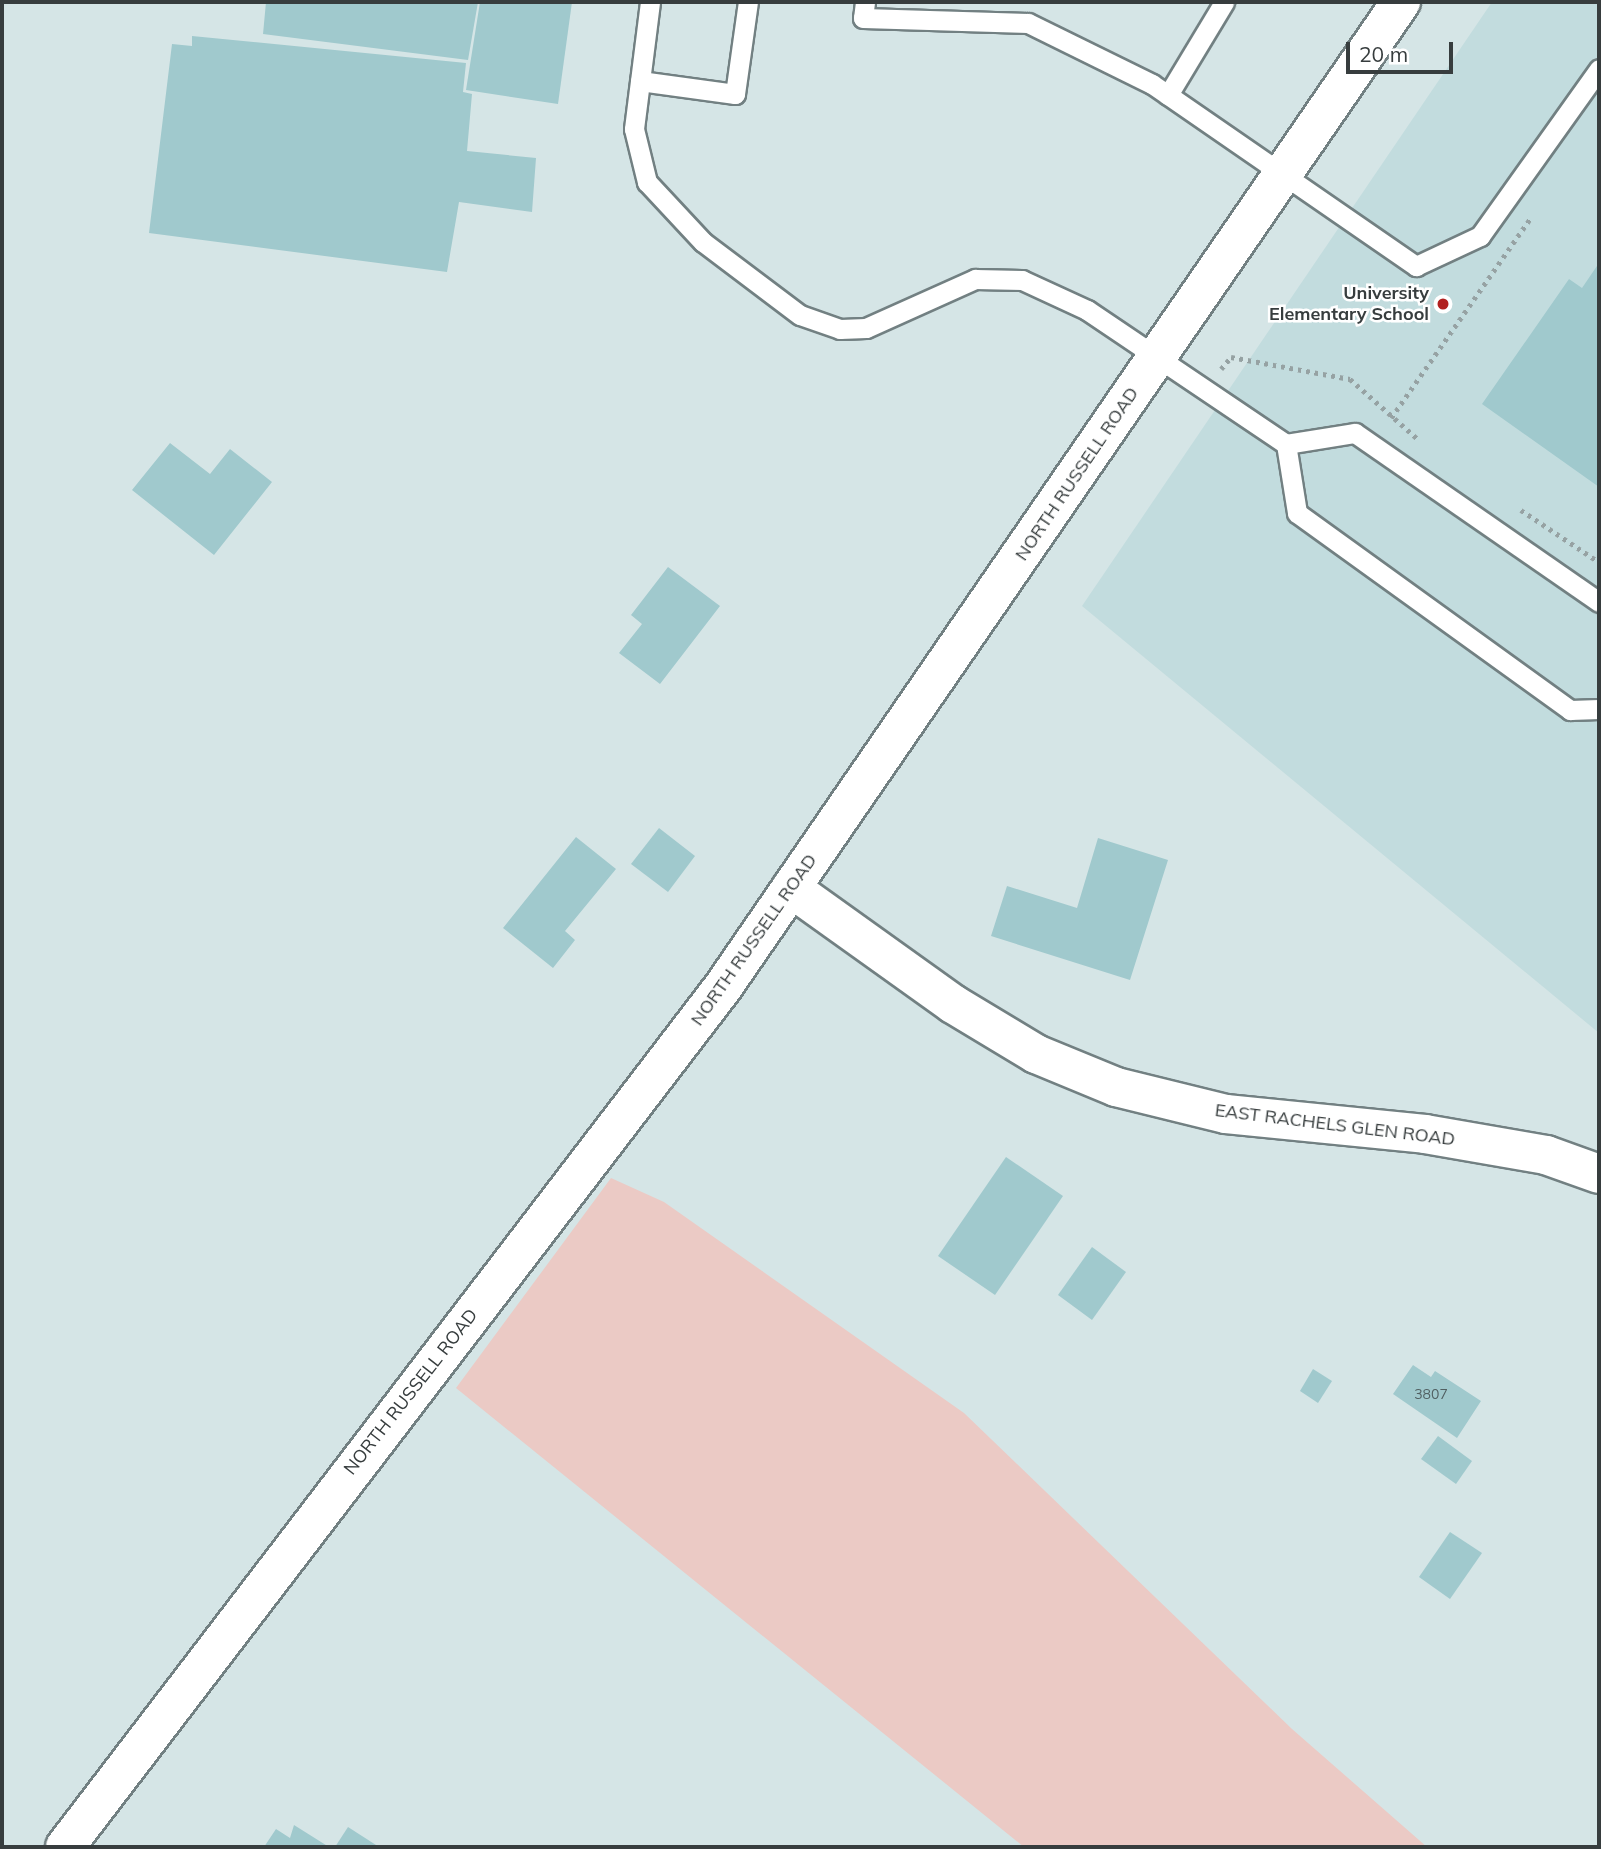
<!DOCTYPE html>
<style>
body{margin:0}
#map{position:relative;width:1601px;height:1849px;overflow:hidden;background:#d5e5e6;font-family:Mulish,sans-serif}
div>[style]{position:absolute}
.built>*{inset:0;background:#c2dcde}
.green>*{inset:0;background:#ebcac5}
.building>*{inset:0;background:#a0c9cd}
.path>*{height:4.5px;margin-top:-2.25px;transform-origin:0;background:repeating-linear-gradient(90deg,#96a2a3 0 3.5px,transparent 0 8.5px)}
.roads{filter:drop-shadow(2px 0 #728082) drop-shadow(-2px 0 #728082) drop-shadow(0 2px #728082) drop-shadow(0 -2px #728082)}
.service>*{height:19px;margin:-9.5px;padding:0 9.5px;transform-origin:9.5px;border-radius:9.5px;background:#fff}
.minor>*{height:38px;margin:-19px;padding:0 19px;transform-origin:19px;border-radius:19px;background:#fff}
.dots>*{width:19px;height:19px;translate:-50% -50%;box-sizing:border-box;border:4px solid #fff;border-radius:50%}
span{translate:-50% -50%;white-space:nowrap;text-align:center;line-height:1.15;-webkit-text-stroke:5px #fff;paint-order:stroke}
.number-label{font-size:14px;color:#516062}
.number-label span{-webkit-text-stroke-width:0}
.poi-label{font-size:18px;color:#373d3e;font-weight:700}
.right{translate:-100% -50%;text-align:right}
.street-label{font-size:18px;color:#373d3e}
.frame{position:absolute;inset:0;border:4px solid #373d3e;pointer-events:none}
.scale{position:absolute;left:1346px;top:42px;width:107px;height:32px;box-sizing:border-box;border:4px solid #373d3e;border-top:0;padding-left:9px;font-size:21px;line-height:24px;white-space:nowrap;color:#373d3e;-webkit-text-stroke:5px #fff;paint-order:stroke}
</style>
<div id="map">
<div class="built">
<i style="clip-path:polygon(1492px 2px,1599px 2px,1599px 1033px,1082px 606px)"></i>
</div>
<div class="green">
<i style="clip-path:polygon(611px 1178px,664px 1202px,964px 1413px,1292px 1729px,1427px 1847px,1024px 1847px,456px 1388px)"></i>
</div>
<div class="building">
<i style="clip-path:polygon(266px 2px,478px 2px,468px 60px,263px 34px)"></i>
<i style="clip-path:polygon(480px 2px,572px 2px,558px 104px,466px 90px)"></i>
<i style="clip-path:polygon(192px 36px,466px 63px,463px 92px,472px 94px,467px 151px,536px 158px,532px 212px,459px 202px,447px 272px,149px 233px,172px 44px,192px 46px)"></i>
<i style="clip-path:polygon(1599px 263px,1599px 487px,1482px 404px,1569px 279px,1582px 288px)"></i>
<i style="clip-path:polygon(170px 443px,210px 474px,230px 449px,272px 482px,214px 555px,132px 490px)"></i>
<i style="clip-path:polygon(668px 567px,720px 606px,660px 684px,619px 653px,642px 624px,631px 615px)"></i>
<i style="clip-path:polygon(659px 828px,695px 856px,668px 892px,631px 864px)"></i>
<i style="clip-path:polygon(576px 837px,616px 869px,565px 931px,575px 940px,553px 968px,503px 928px)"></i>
<i style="clip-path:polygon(1098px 838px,1168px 860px,1130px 980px,991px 936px,1007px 886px,1077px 908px)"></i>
<i style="clip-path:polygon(1006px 1157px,1063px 1196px,995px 1295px,938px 1256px)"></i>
<i style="clip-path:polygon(1092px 1247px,1126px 1272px,1092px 1320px,1058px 1295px)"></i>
<i style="clip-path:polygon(1413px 1365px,1431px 1377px,1435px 1371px,1481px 1401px,1457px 1438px,1393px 1394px)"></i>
<i style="clip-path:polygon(1313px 1369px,1332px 1381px,1318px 1403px,1300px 1391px)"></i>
<i style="clip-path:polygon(1438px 1436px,1472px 1461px,1456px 1484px,1421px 1459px)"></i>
<i style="clip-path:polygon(1450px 1532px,1482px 1553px,1450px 1599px,1419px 1577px)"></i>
<i style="clip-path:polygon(294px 1825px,329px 1847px,264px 1847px,276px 1829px,290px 1838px)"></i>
<i style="clip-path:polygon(348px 1827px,376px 1845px,375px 1847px,335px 1847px)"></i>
</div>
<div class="path">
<i style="left:1221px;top:369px;width:16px;rotate:-50deg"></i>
<i style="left:1231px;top:357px;width:121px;rotate:10.5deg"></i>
<i style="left:1350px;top:379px;width:92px;rotate:41.5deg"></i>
<i style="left:1391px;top:418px;width:243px;rotate:-55.1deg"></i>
<i style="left:1521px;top:510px;width:94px;rotate:33.7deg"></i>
</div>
<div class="roads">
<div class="service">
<i style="left:650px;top:2px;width:128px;rotate:97.2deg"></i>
<i style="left:634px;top:129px;width:55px;rotate:76.2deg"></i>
<i style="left:647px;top:182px;width:82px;rotate:47deg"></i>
<i style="left:703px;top:242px;width:121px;rotate:37deg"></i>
<i style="left:800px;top:315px;width:42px;rotate:19.3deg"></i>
<i style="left:840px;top:329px;width:26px;rotate:-2deg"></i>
<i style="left:866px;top:328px;width:120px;rotate:-24.2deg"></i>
<i style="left:975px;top:279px;width:47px;rotate:1.2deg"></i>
<i style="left:1022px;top:280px;width:72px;rotate:24.8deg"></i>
<i style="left:1087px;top:310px;width:240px;rotate:34deg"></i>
<i style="left:1286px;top:444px;width:70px;rotate:-9.1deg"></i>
<i style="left:1355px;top:433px;width:297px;rotate:34.7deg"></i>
<i style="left:865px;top:2px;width:16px;rotate:97deg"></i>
<i style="left:863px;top:18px;width:165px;rotate:1.7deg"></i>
<i style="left:1028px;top:23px;width:138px;rotate:26.2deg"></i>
<i style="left:1152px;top:84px;width:321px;rotate:34.6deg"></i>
<i style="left:1416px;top:266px;width:71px;rotate:-25.1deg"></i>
<i style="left:1480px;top:236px;width:205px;rotate:-54.5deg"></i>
<i style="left:640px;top:81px;width:96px;rotate:7.8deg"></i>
<i style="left:735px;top:94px;width:93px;rotate:-82deg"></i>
<i style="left:1168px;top:95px;width:109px;rotate:-58.9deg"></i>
<i style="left:1286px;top:444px;width:70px;rotate:80.9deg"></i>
<i style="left:1297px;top:513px;width:337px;rotate:35.8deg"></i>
<i style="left:1570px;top:710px;width:29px;rotate:-2deg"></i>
</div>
<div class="minor">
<i style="left:791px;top:888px;width:199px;rotate:35.6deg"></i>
<i style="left:953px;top:1004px;width:97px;rotate:31.1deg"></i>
<i style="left:1036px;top:1054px;width:87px;rotate:22.4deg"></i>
<i style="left:1116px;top:1087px;width:113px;rotate:13.8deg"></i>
<i style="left:1226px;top:1114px;width:200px;rotate:5.7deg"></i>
<i style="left:1425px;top:1134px;width:123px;rotate:9.8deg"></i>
<i style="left:1546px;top:1155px;width:56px;rotate:19.7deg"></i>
<i style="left:65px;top:1847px;width:1083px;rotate:-52.58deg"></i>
<i style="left:723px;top:987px;width:1196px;rotate:-55.46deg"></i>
</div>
</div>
<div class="dots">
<i style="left:1443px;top:304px;background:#b1201f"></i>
</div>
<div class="number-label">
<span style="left:1431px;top:1394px">3807</span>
</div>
<div class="poi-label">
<span class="right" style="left:1429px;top:304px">University<br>Elementary School</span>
</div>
<div class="street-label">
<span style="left:1077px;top:474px;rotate:-56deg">NORTH RUSSELL ROAD</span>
<span style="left:754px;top:940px;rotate:-55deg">NORTH RUSSELL ROAD</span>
<span style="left:1335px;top:1125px;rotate:7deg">EAST RACHELS GLEN ROAD</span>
<span style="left:411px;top:1392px;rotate:-52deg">NORTH RUSSELL ROAD</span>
</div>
<div class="frame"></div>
<div class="scale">20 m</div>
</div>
